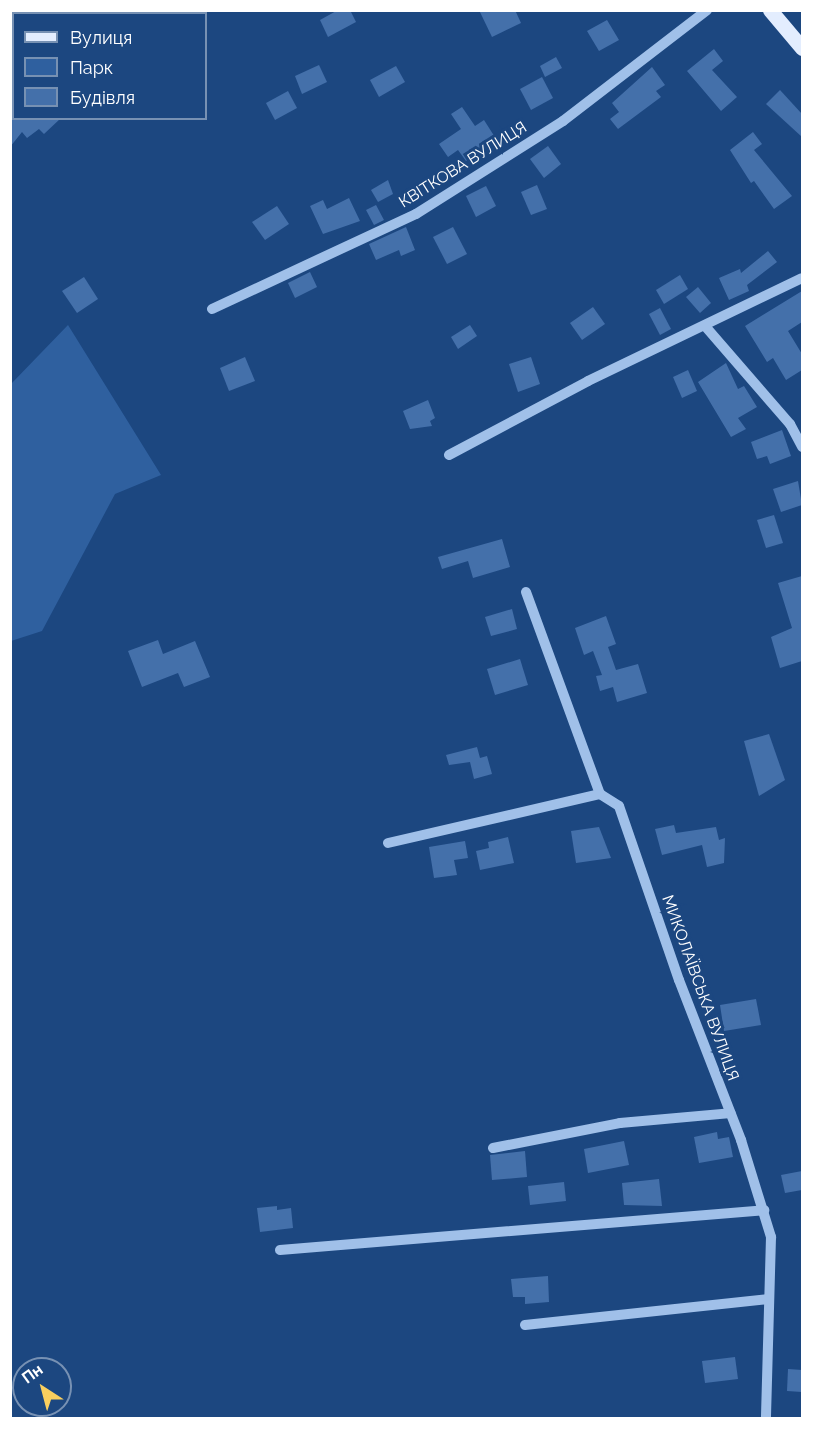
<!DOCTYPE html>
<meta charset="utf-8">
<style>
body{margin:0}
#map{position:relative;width:813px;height:1429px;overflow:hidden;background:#1c4780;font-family:Raleway,sans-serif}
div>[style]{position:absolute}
.green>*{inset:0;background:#2f609f}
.building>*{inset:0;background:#4470aa}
.minor>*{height:10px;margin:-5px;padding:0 5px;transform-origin:5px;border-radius:5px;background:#a0c0e9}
.major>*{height:15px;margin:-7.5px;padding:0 7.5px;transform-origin:7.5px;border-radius:7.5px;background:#e3edfe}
span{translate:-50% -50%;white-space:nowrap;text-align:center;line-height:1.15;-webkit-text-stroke:6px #1c4780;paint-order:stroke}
.street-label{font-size:16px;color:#fff}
.frame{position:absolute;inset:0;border:12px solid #fff;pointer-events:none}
.legend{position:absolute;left:12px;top:12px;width:195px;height:108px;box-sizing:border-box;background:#1c4780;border:2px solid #7791b3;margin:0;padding:8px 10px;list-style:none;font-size:18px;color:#fff}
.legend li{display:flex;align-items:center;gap:12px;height:30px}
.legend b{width:30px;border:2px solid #7791b3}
.north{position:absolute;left:12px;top:1357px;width:60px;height:60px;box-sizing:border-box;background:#1c4780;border:2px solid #7791b3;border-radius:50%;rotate:324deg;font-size:16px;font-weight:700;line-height:24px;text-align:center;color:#fff}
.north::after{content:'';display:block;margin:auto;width:21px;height:27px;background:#facf5e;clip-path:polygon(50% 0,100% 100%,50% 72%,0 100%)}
</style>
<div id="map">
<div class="green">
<i style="clip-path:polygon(68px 325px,161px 475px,115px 494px,42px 631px,11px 641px,11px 384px)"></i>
</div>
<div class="building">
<i style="clip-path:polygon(338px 10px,350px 10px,356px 22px,328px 37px,320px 20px)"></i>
<i style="clip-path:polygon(479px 10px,515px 10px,521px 23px,492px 37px)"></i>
<i style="clip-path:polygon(607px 20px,619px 40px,599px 51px,587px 31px)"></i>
<i style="clip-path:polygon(714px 49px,723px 61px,712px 70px,737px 97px,721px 111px,687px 71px)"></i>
<i style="clip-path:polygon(556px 57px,562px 68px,545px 77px,540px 66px)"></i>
<i style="clip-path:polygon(319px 65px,327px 82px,302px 94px,295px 76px)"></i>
<i style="clip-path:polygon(396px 66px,405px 82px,379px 97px,370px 80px)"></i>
<i style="clip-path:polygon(652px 67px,665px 85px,656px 91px,661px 97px,618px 129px,610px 119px,619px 112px,612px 103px)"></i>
<i style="clip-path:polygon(542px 77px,553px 98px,531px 110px,520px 89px)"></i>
<i style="clip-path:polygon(780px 90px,802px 114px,802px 137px,766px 104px)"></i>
<i style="clip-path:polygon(288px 91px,297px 108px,275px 120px,266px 103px)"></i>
<i style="clip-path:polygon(462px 107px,475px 126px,484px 120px,498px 142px,466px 161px,458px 150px,448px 157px,439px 144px,461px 129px,451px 114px)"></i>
<i style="clip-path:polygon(10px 118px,61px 118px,44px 134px,39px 129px,27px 138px,22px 132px,10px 147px)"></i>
<i style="clip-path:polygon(753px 132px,762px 144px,754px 150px,792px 196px,774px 209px,754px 181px,751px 183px,730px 150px)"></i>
<i style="clip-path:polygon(548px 146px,561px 164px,544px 178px,530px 159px)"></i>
<i style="clip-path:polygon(388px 180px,393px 194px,378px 202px,371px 190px)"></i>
<i style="clip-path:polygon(537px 185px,547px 209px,531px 215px,521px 192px)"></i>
<i style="clip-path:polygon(486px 186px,496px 206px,476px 217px,466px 196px)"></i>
<i style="clip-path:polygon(349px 198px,360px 221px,323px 234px,310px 206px,323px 200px,327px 209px)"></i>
<i style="clip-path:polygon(376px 205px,384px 220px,374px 225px,366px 210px)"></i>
<i style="clip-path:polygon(277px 206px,289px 224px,265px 240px,252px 222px)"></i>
<i style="clip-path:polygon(406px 227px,415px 250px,401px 256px,399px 250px,376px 260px,369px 244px)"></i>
<i style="clip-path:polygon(453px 227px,467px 254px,447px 264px,433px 237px)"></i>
<i style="clip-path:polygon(768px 251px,777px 262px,747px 285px,749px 291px,729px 300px,719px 278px,740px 269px,741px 273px)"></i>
<i style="clip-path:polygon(310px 272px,317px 287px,295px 298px,288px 283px)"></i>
<i style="clip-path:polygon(680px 275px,688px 289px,664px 304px,656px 290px)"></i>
<i style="clip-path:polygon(84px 277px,98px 299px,77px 313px,62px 291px)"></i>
<i style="clip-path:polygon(698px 287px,711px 303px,700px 313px,686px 297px)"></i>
<i style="clip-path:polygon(802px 291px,802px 322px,788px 331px,802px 354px,802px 370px,786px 380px,773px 358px,767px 362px,745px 326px)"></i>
<i style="clip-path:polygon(593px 307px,605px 324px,582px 340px,570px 323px)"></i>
<i style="clip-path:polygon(660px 308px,671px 329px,660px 335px,649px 314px)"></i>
<i style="clip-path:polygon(470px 325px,477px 336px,458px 349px,451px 337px)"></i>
<i style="clip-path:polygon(245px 357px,255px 381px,229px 391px,220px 368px)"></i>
<i style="clip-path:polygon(531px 357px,540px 384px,518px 392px,509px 364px)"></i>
<i style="clip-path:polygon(726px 363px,738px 389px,744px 386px,757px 407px,738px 418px,746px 429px,731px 437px,698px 382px)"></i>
<i style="clip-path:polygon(688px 370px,697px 391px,682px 398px,673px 377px)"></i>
<i style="clip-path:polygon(428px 400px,435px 418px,430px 421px,432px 426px,410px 429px,403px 411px)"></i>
<i style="clip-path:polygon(782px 430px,791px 456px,770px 464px,767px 456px,757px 459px,751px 442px)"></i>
<i style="clip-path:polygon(798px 481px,802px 505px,781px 512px,773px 489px)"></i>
<i style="clip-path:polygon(774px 515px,783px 543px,766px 548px,757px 520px)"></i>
<i style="clip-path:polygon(502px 539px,510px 567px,473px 578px,468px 561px,442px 569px,438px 557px)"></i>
<i style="clip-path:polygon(802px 576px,802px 661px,780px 668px,771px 637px,792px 628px,778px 583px)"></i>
<i style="clip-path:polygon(512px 609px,517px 629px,491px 636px,485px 617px)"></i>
<i style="clip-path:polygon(606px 616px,616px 644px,608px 647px,616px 670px,638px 664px,647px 693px,617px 702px,613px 687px,600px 691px,596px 676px,602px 675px,593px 651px,584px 655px,575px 628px)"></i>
<i style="clip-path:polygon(158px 640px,163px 654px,195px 641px,210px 677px,184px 687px,178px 673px,142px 687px,128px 651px)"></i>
<i style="clip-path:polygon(520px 659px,528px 685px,495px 695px,487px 669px)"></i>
<i style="clip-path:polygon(769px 734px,785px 780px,759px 796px,744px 741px)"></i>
<i style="clip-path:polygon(477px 747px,480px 758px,487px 756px,492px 774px,474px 779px,470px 762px,449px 765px,446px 755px)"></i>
<i style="clip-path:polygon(674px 825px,676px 833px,716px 827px,719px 840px,725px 838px,724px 863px,707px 867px,702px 845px,662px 855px,655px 829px)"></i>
<i style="clip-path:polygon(599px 827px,611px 858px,576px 863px,571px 831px)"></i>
<i style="clip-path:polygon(508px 837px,514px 863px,480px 870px,476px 851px,489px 848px,488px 842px)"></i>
<i style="clip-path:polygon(465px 841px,468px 858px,454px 860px,457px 875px,434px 878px,429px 847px)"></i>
<i style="clip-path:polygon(756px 999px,761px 1025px,724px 1031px,720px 1005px)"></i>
<i style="clip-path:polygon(717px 1132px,718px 1139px,729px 1137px,733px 1157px,699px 1163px,694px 1137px)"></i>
<i style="clip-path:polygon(624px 1141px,629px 1165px,588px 1173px,584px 1149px)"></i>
<i style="clip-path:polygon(525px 1151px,527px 1177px,492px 1180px,490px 1155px)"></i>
<i style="clip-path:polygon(802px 1171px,802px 1190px,785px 1193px,781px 1175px)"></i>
<i style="clip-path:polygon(659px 1179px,662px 1206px,624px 1205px,622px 1183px)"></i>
<i style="clip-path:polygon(564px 1182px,566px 1201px,530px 1205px,528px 1186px)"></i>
<i style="clip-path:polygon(277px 1206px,277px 1210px,291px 1208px,293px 1228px,260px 1232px,257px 1208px)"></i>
<i style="clip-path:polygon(548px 1276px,549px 1302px,525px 1304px,525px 1297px,513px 1297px,511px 1279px)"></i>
<i style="clip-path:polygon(735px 1357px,738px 1379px,705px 1383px,702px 1361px)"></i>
<i style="clip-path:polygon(788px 1369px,802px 1370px,802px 1392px,787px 1391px)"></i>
</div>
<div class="minor">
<i style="left:30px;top:14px;width:4px;rotate:-63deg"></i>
<i style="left:10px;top:49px;width:7px;rotate:-56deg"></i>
<i style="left:212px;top:309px;width:225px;rotate:-25deg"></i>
<i style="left:416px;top:214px;width:174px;rotate:-32.3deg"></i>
<i style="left:563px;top:121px;width:182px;rotate:-37.6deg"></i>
<i style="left:705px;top:326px;width:130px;rotate:49.1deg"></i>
<i style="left:790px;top:424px;width:26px;rotate:62deg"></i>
<i style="left:449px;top:455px;width:157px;rotate:-28deg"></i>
<i style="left:588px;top:381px;width:237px;rotate:-25.7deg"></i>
<i style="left:526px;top:592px;width:215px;rotate:69.9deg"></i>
<i style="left:388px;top:843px;width:218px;rotate:-13deg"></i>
<i style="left:600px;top:794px;width:22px;rotate:32deg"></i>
<i style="left:619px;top:806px;width:184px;rotate:71deg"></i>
<i style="left:679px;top:980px;width:172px;rotate:68.8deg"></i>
<i style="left:741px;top:1140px;width:102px;rotate:72.8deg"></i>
<i style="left:771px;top:1237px;width:181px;rotate:91.6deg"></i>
<i style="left:493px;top:1148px;width:129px;rotate:-11.1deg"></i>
<i style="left:620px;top:1123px;width:111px;rotate:-5.1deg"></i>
<i style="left:280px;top:1250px;width:486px;rotate:-4.7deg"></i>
<i style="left:525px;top:1325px;width:245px;rotate:-6.1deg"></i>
</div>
<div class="major">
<i style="left:770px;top:10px;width:50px;rotate:49.9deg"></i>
</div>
<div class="street-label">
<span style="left:463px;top:165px;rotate:-32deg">КВІТКОВА ВУЛИЦЯ</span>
<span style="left:700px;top:988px;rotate:70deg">МИКОЛАЇВСЬКА ВУЛИЦЯ</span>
</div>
<div class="frame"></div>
<ul class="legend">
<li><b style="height:8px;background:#e3edfe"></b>Вулиця</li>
<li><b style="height:16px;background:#2f609f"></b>Парк</li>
<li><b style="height:16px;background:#4470aa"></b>Будівля</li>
</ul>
<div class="north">Пн</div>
</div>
